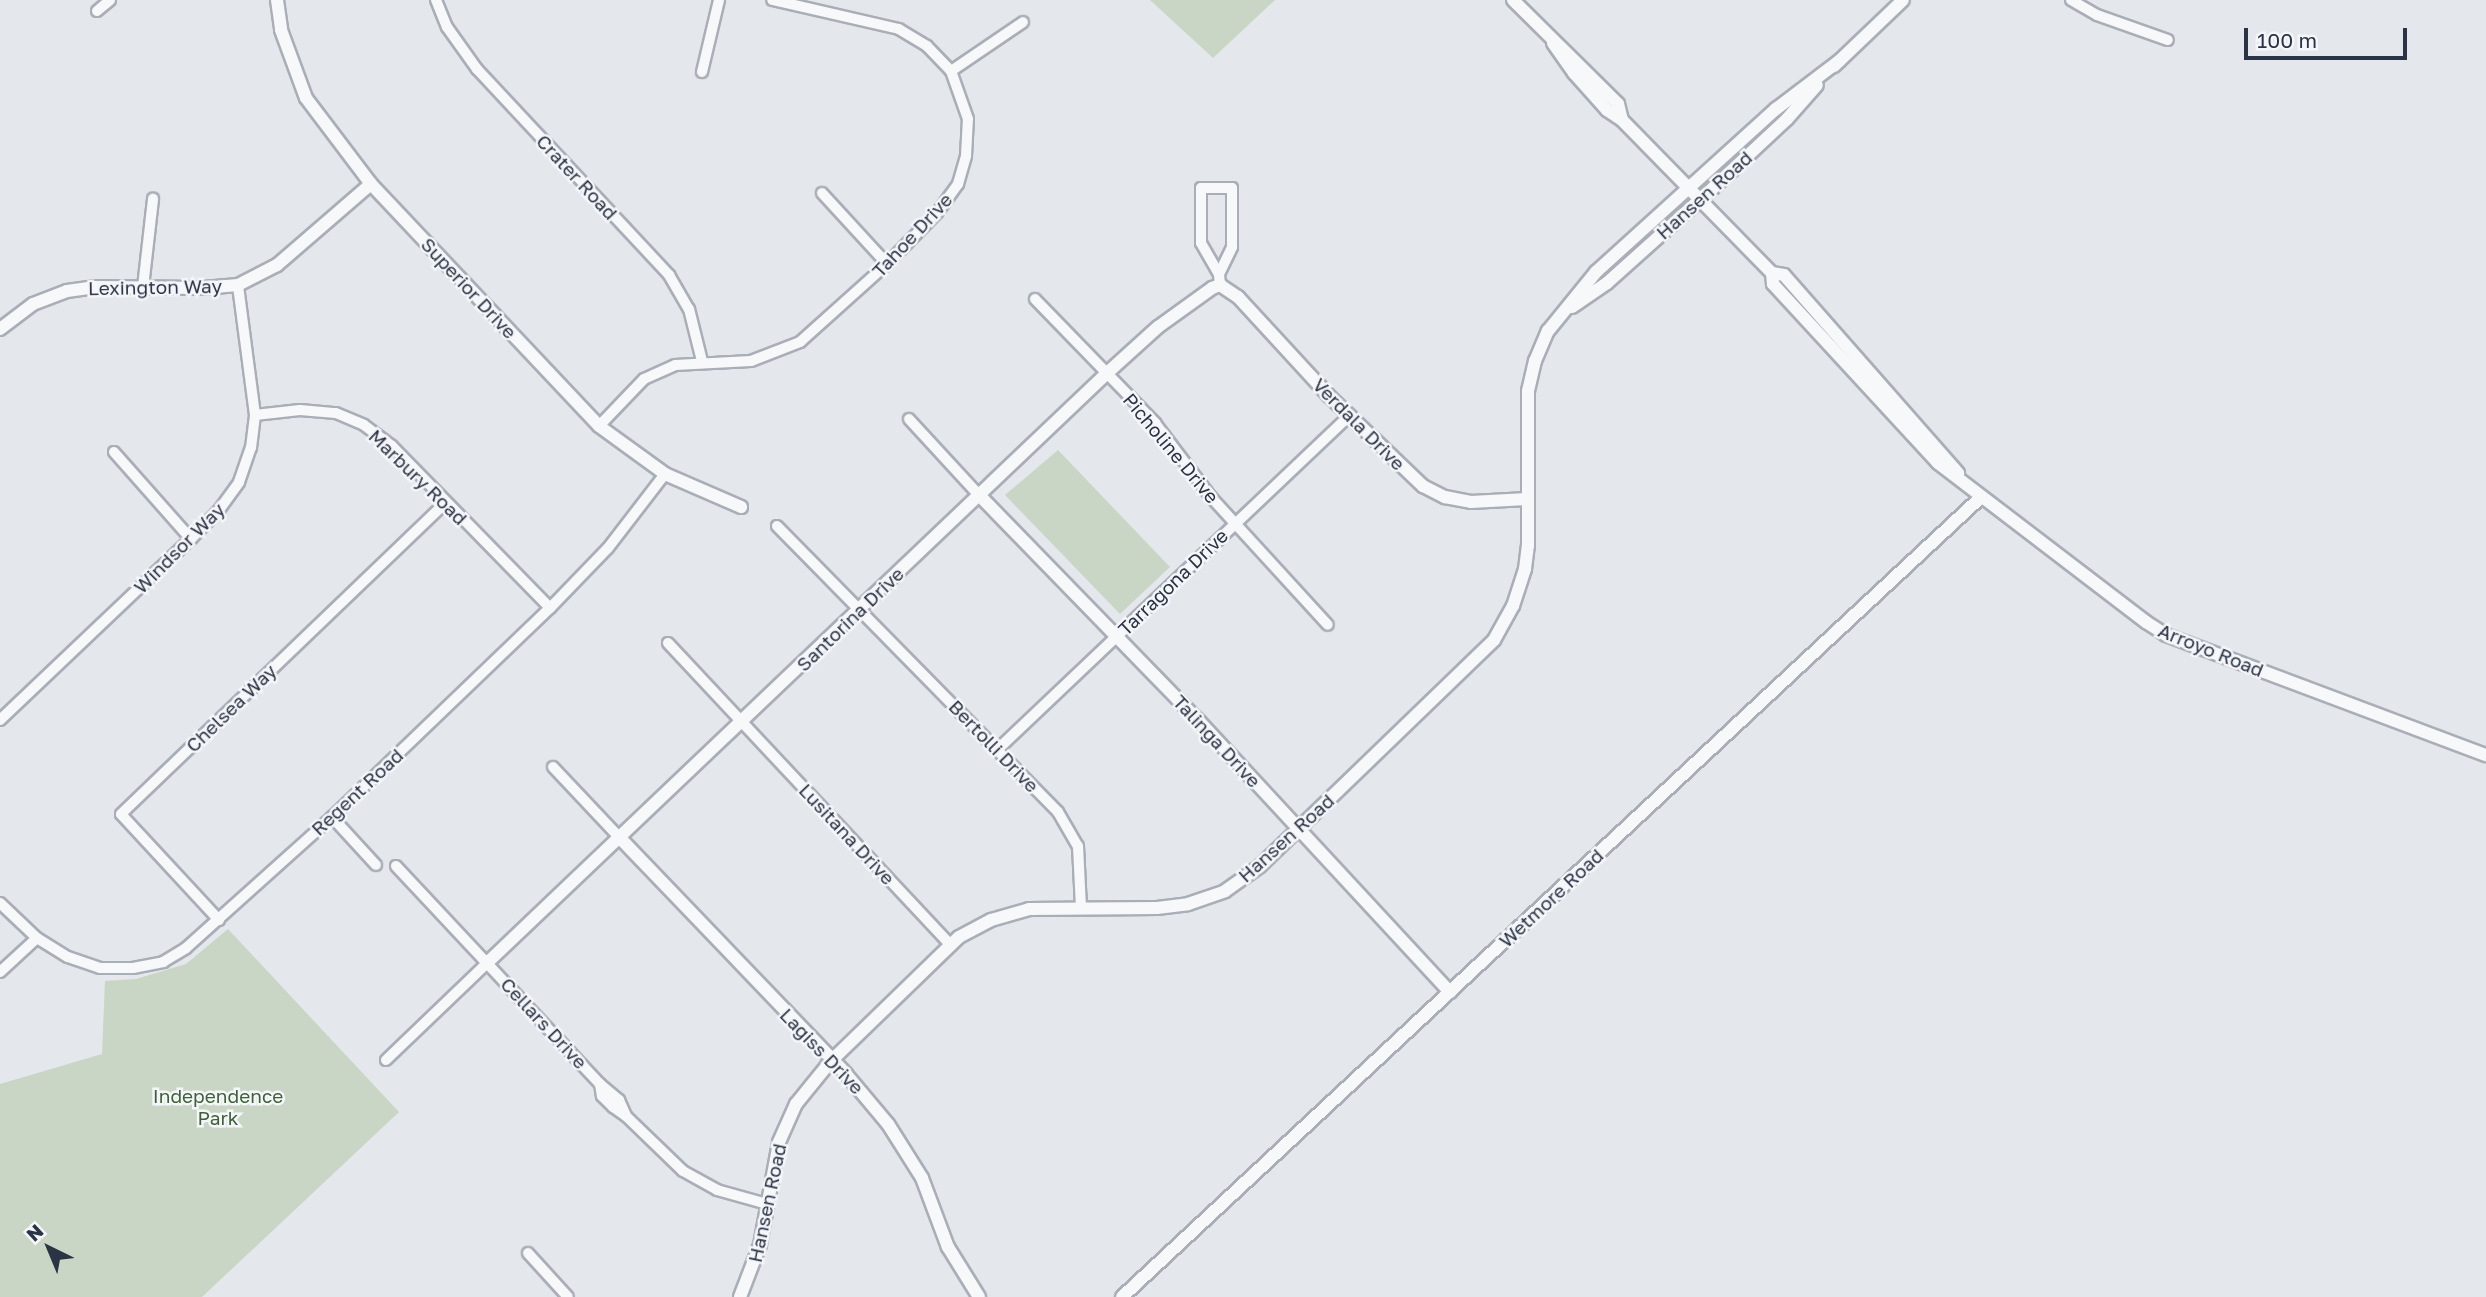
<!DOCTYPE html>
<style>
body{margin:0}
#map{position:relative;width:2486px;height:1297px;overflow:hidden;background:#e4e7ec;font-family:"Golos Text",sans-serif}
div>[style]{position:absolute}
.green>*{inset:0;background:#c9d6c5}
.roads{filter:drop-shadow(2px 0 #a9aeb7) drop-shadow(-2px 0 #a9aeb7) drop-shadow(0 2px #a9aeb7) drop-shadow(0 -2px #a9aeb7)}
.minor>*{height:10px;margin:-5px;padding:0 5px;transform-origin:5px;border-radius:5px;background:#f7f8fa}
.tertiary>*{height:12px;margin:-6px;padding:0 6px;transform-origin:6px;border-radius:6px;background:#f7f8fa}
span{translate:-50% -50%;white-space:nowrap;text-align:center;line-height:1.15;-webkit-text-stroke:5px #f4f6f9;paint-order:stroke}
.street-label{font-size:19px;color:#2b3445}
.park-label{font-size:19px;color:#3f6138}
.north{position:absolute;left:14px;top:1213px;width:70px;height:70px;-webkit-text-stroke:5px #f4f6f9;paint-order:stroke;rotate:317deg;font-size:19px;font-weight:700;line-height:28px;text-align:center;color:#2b3445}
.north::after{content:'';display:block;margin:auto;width:24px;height:32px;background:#2b3445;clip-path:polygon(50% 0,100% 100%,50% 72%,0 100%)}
.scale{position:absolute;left:2244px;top:28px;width:163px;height:32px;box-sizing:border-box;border:4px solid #2b3445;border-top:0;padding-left:9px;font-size:21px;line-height:24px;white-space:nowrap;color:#2b3445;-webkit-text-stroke:5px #f4f6f9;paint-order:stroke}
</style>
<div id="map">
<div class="green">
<i style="clip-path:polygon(1150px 0,1275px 0,1213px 58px)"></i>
<i style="clip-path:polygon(1058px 450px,1170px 567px,1120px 614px,1005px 495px)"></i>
<i style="clip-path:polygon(228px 929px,399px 1112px,202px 1297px,0 1297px,0 1084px,102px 1054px,105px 981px,136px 979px,186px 964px)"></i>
</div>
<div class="roads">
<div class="minor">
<i style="left:436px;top:0;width:29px;rotate:68deg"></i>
<i style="left:447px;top:27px;width:52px;rotate:54.5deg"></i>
<i style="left:477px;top:69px;width:282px;rotate:47deg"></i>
<i style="left:669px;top:275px;width:39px;rotate:60deg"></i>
<i style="left:689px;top:309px;width:54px;rotate:76deg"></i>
<i style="left:2071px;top:0;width:30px;rotate:30deg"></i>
<i style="left:2097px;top:15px;width:75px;rotate:19.4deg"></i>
<i style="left:97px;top:11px;width:17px;rotate:-40deg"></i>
<i style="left:951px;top:71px;width:87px;rotate:-34.2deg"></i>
<i style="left:702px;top:72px;width:74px;rotate:-76.7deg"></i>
<i style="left:822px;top:193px;width:96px;rotate:47.5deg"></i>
<i style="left:1219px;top:274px;width:30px;rotate:-64deg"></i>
<i style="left:1232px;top:247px;width:59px;rotate:-90deg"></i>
<i style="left:1232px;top:188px;width:31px;rotate:180deg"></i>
<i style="left:1201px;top:188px;width:55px;rotate:90deg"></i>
<i style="left:1201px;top:243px;width:36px;rotate:60deg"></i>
<i style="left:1219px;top:274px;width:11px;rotate:85deg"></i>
<i style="left:143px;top:287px;width:89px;rotate:-83.5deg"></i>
<i style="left:1035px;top:299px;width:173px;rotate:45.9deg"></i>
<i style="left:1155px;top:423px;width:93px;rotate:52.9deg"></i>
<i style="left:1211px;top:497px;width:173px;rotate:47.6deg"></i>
<i style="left:255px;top:415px;width:45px;rotate:-6.3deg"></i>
<i style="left:300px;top:410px;width:36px;rotate:5deg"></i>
<i style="left:336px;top:413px;width:30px;rotate:23deg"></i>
<i style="left:364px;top:425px;width:35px;rotate:37deg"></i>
<i style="left:392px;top:446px;width:226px;rotate:45.7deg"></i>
<i style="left:909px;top:419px;width:103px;rotate:47.4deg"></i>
<i style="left:599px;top:426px;width:65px;rotate:-46.2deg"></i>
<i style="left:644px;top:379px;width:34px;rotate:-24deg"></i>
<i style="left:675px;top:365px;width:76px;rotate:-3deg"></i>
<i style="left:751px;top:361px;width:53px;rotate:-21.2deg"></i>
<i style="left:800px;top:342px;width:117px;rotate:-41.9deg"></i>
<i style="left:887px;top:264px;width:71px;rotate:-45.6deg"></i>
<i style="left:937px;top:213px;width:36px;rotate:-54deg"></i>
<i style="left:958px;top:184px;width:29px;rotate:-74deg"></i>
<i style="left:966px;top:156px;width:37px;rotate:-87deg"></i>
<i style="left:968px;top:119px;width:51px;rotate:-109.5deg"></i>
<i style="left:951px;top:71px;width:35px;rotate:-134deg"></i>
<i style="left:927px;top:46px;width:33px;rotate:-149deg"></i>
<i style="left:899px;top:29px;width:130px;rotate:-167.1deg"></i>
<i style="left:114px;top:452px;width:116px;rotate:48.5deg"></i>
<i style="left:777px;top:526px;width:401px;rotate:45.5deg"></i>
<i style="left:1058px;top:812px;width:39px;rotate:60deg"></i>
<i style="left:1078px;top:846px;width:62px;rotate:87.2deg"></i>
<i style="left:668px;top:643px;width:414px;rotate:46.9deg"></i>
<i style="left:0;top:720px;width:263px;rotate:-43.5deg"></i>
<i style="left:191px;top:539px;width:40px;rotate:-46deg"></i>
<i style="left:219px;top:510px;width:34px;rotate:-54deg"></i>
<i style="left:239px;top:482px;width:36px;rotate:-71deg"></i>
<i style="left:251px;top:448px;width:33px;rotate:-83deg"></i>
<i style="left:255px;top:415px;width:131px;rotate:-97.5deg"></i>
<i style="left:998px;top:749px;width:484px;rotate:-43.5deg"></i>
<i style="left:553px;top:767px;width:96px;rotate:46.7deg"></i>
<i style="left:332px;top:817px;width:65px;rotate:47.5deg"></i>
<i style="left:396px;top:866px;width:299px;rotate:46.9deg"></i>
<i style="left:600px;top:1084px;width:25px;rotate:40deg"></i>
<i style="left:619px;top:1100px;width:17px;rotate:66deg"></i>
<i style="left:0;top:903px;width:51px;rotate:43.4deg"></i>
<i style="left:37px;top:938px;width:36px;rotate:32deg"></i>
<i style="left:68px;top:957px;width:34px;rotate:19deg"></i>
<i style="left:100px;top:968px;width:33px"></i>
<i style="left:133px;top:968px;width:31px;rotate:-11deg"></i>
<i style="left:163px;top:962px;width:27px;rotate:-31deg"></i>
<i style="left:186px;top:948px;width:196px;rotate:-41.9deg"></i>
<i style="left:332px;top:817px;width:302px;rotate:-43.8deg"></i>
<i style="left:550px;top:608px;width:83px;rotate:-46deg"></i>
<i style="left:608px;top:548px;width:93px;rotate:-52.4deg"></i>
<i style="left:219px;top:920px;width:144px;rotate:-132.8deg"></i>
<i style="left:121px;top:814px;width:449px;rotate:-43.8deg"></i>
<i style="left:0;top:972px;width:50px;rotate:-42.6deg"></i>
<i style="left:386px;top:1060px;width:140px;rotate:-43.8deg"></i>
<i style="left:600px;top:1084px;width:12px;rotate:81deg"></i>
<i style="left:602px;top:1096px;width:16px;rotate:45deg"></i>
<i style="left:613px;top:1107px;width:16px;rotate:35deg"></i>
<i style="left:626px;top:1116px;width:79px;rotate:44deg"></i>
<i style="left:683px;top:1171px;width:39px;rotate:29deg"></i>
<i style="left:717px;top:1190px;width:52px;rotate:15.6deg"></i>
<i style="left:528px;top:1253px;width:59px;rotate:47.7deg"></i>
</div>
<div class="tertiary">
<i style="left:277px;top:0;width:30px;rotate:82deg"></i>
<i style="left:281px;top:30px;width:72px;rotate:69.8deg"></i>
<i style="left:306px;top:98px;width:108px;rotate:52.9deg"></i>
<i style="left:371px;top:184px;width:332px;rotate:46.7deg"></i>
<i style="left:599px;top:426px;width:82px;rotate:36deg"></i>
<i style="left:665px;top:474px;width:83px;rotate:23.5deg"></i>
<i style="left:1513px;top:0;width:148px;rotate:44.7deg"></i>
<i style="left:1618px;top:104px;width:16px;rotate:76deg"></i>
<i style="left:1553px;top:43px;width:37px;rotate:55deg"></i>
<i style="left:1574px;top:73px;width:50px;rotate:48.3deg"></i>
<i style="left:1607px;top:110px;width:18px;rotate:34deg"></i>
<i style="left:1622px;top:120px;width:214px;rotate:45.6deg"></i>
<i style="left:1772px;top:273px;width:12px;rotate:9deg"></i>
<i style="left:1784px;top:275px;width:264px;rotate:48.7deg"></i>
<i style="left:1834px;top:66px;width:95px;rotate:-43.7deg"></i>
<i style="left:1772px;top:273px;width:11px;rotate:85deg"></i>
<i style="left:1773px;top:284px;width:243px;rotate:47.3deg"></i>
<i style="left:1938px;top:463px;width:262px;rotate:37.4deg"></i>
<i style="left:2146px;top:622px;width:24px;rotate:33deg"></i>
<i style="left:2166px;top:635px;width:342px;rotate:20.6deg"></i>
<i style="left:1572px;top:307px;width:42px;rotate:-34.4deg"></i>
<i style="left:1607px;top:283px;width:142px;rotate:-41.9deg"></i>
<i style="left:1713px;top:188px;width:101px;rotate:-43deg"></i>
<i style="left:1787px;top:119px;width:45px;rotate:-48.6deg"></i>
<i style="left:0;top:329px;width:41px;rotate:-37.1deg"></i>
<i style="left:33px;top:304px;width:36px;rotate:-21deg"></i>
<i style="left:67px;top:291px;width:27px;rotate:-8deg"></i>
<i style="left:94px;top:287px;width:109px;rotate:0.5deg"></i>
<i style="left:203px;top:288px;width:35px;rotate:-5deg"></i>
<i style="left:238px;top:285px;width:44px;rotate:-27.1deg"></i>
<i style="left:277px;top:265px;width:124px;rotate:-40.8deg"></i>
<i style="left:979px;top:495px;width:314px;rotate:45.8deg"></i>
<i style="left:1198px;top:720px;width:371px;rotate:47.2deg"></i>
<i style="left:619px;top:837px;width:328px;rotate:46.2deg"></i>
<i style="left:846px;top:1074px;width:65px;rotate:50deg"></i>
<i style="left:888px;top:1124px;width:64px;rotate:57.8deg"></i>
<i style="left:922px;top:1178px;width:74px;rotate:69.4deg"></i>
<i style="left:948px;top:1247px;width:59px;rotate:58.2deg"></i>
<i style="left:487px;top:963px;width:854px;rotate:-43.58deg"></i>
<i style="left:1106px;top:374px;width:70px;rotate:-42.1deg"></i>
<i style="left:1158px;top:327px;width:67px;rotate:-35.8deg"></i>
<i style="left:1212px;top:288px;width:9px;rotate:-21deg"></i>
<i style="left:1220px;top:285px;width:22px;rotate:34deg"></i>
<i style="left:1238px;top:297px;width:133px;rotate:47.4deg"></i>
<i style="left:1328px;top:395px;width:132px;rotate:43.8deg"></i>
<i style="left:1423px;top:486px;width:25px;rotate:27deg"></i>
<i style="left:1445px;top:497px;width:26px;rotate:11deg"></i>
<i style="left:1471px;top:502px;width:56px;rotate:-3.1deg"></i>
<i style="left:740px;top:1297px;width:56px;rotate:-69deg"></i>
<i style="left:760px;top:1245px;width:105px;rotate:-79.5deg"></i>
<i style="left:779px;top:1142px;width:42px;rotate:-65.9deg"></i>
<i style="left:796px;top:1104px;width:55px;rotate:-50.9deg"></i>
<i style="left:831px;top:1061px;width:178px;rotate:-44.1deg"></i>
<i style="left:959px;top:937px;width:36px;rotate:-28deg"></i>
<i style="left:991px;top:920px;width:40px;rotate:-16deg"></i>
<i style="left:1029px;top:909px;width:128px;rotate:-0.4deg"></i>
<i style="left:1157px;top:908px;width:31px;rotate:-7deg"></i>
<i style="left:1188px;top:904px;width:39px;rotate:-19deg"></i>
<i style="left:1225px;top:891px;width:43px;rotate:-35.5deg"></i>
<i style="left:1260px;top:866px;width:325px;rotate:-44deg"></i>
<i style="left:1494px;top:640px;width:39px;rotate:-61deg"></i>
<i style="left:1513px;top:606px;width:39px;rotate:-72deg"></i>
<i style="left:1525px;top:569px;width:23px;rotate:-83deg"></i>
<i style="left:1528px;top:546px;width:155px;rotate:-90deg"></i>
<i style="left:1528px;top:391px;width:31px;rotate:-77deg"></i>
<i style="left:1535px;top:361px;width:33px;rotate:-67deg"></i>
<i style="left:1548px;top:331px;width:76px;rotate:-50.9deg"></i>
<i style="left:1596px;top:272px;width:243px;rotate:-42.2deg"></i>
<i style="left:1776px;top:109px;width:79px;rotate:-37.3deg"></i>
<i style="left:1122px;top:1297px;width:1172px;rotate:-42.96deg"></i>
</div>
</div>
<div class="street-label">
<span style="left:577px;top:177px;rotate:47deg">Crater Road</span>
<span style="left:1704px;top:195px;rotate:-42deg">Hansen Road</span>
<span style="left:912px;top:235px;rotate:-47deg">Tahoe Drive</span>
<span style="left:155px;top:287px;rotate:-1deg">Lexington Way</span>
<span style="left:469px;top:288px;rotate:47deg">Superior Drive</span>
<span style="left:1359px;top:424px;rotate:45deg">Verdala Drive</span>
<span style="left:1171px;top:448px;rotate:50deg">Picholine Drive</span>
<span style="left:418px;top:477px;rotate:44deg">Marbury Road</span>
<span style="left:179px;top:548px;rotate:-45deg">Windsor Way</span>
<span style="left:1173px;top:582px;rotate:-44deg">Tarragona Drive</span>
<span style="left:850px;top:619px;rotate:-44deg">Santorina Drive</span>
<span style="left:2211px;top:650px;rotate:22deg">Arroyo Road</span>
<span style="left:231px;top:708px;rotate:-44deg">Chelsea Way</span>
<span style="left:1217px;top:741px;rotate:47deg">Talinga Drive</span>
<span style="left:994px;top:746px;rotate:46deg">Bertolli Drive</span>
<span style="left:357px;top:792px;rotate:-43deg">Regent Road</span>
<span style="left:847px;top:834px;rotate:47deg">Lusitana Drive</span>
<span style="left:1286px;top:838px;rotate:-42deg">Hansen Road</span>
<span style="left:1551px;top:898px;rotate:-43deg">Wetmore Road</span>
<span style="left:544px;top:1023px;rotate:47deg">Cellars Drive</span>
<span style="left:822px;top:1051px;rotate:46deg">Lagiss Drive</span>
<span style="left:767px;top:1203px;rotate:-78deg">Hansen Road</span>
</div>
<div class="park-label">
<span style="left:218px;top:1107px">Independence<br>Park</span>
</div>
<div class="north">N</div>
<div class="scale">100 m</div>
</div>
